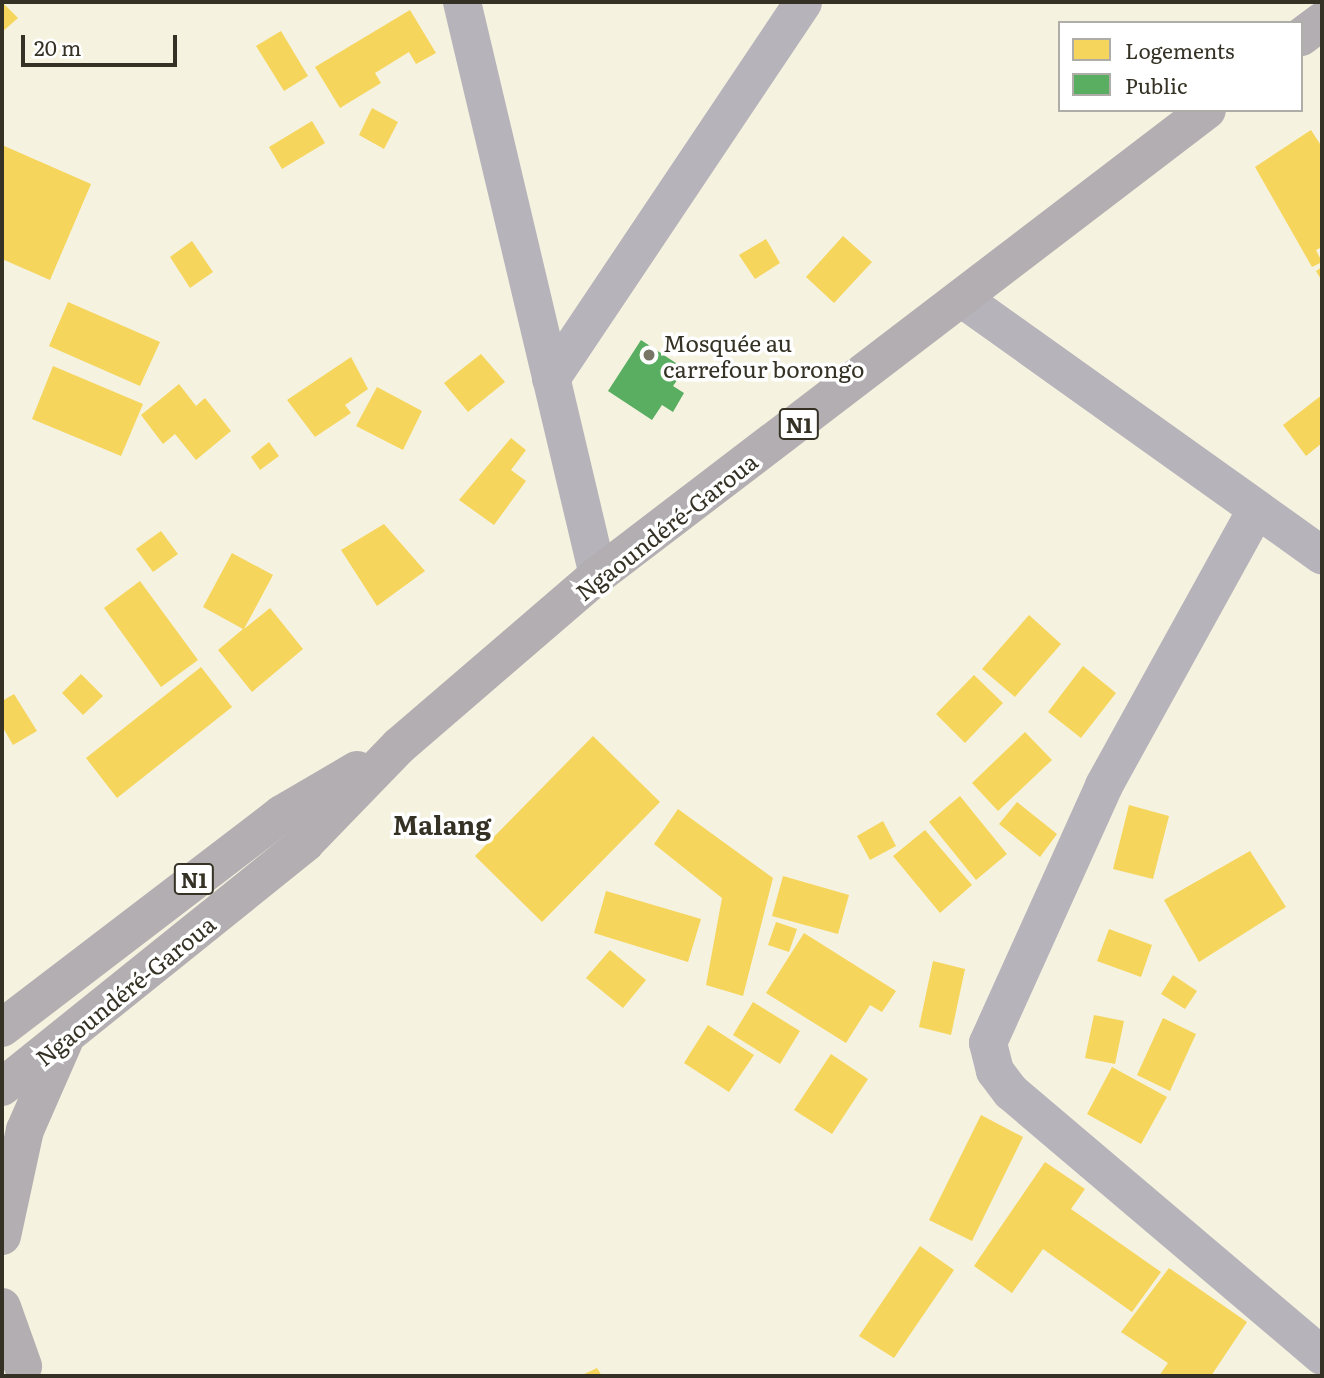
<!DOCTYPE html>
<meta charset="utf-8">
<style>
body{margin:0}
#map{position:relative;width:1324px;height:1378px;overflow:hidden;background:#f5f2df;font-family:Literata,serif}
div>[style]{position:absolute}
.homes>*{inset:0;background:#f6d55c}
.public>*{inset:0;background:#5aae61}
.minor>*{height:38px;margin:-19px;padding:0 19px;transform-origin:19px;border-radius:19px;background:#b6b3bb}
.highway>*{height:38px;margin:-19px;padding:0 19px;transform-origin:19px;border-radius:19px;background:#b2aeb1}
.dots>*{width:19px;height:19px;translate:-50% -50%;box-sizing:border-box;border:4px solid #fff;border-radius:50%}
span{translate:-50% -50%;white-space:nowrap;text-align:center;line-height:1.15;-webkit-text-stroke:7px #fff;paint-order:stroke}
.shield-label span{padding:2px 5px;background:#fff;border:2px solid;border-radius:5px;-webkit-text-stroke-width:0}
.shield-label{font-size:21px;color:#353225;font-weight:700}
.poi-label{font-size:23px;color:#353225}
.left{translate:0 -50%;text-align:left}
.street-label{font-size:23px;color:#353225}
.quarter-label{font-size:26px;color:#353225;font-weight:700}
.frame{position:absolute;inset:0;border:4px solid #353225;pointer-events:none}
.legend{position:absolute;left:1058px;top:21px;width:245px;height:91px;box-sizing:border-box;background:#fff;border:2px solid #aeada8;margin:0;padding:9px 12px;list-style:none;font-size:21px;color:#353225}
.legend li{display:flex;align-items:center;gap:14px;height:35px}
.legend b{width:35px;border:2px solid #aeada8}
.scale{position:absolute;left:21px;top:35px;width:156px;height:32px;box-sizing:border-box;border:4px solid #353225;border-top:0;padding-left:9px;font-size:21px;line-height:24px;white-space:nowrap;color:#353225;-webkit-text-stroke:5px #fff;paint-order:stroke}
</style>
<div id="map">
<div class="homes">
<i style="clip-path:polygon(2px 2px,18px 18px,2px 32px)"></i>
<i style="clip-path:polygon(410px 10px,436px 53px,416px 64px,409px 52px,375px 73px,381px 83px,340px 108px,315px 67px)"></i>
<i style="clip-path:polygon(281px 31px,308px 76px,284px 91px,256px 46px)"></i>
<i style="clip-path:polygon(372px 108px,398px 122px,384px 149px,359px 135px)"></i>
<i style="clip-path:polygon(312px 121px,325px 143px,282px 169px,269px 147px)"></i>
<i style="clip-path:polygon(1311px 130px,1322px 147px,1322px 247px,1316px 250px,1322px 262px,1312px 267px,1255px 167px)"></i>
<i style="clip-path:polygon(2px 145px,91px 184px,50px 280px,2px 259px)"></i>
<i style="clip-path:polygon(843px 236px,872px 262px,834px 303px,806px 277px)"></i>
<i style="clip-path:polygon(766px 239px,780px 263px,755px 279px,739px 255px)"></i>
<i style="clip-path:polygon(192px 241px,213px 272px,190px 288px,170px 257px)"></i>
<i style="clip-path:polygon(1322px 267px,1322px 281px,1316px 271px)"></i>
<i style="clip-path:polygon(68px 302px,160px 342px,140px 386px,49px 346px)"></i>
<i style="clip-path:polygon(481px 354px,505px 382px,468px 412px,444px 383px)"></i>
<i style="clip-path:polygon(351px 357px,368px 389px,345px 405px,351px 413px,315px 437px,287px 400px)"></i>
<i style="clip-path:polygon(53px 366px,143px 404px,121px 456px,32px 419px)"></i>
<i style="clip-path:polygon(179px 384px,196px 406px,205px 398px,231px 431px,196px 460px,175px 434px,163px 444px,141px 415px)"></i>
<i style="clip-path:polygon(377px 387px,422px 411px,403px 450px,356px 426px)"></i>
<i style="clip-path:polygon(1322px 395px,1322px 443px,1306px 456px,1283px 425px)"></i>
<i style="clip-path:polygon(511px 438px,526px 450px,511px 470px,526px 481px,494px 525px,459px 500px)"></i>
<i style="clip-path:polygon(269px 442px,279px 456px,260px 470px,251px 457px)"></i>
<i style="clip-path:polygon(384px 524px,425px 571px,377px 606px,341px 550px)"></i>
<i style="clip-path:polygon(161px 531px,178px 554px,153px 572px,136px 549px)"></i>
<i style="clip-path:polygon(232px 553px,273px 575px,244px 629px,270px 608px,303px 649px,252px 692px,218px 650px,243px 629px,203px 607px)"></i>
<i style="clip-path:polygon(140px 581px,198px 660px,161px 687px,104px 608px)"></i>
<i style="clip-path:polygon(1029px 615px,1061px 644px,1015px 697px,982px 669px)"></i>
<i style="clip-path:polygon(1083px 666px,1116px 693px,1081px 738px,1048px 712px)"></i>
<i style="clip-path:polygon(201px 667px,232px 707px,117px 798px,86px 758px)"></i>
<i style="clip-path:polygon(81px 674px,103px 696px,83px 715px,62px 693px)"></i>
<i style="clip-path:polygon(974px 675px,1003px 703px,965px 743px,936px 714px)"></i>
<i style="clip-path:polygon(14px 694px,37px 731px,13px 745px,2px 726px,2px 701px)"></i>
<i style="clip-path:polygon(1025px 732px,1052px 760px,998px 811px,972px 783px)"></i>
<i style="clip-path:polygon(593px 736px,660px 802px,542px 922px,475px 856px)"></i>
<i style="clip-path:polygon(960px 796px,1007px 854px,976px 880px,929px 822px)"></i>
<i style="clip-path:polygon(1017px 802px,1057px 834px,1040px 857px,999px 824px)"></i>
<i style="clip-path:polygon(1129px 805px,1169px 816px,1153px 879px,1113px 869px)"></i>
<i style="clip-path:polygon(678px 809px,773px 878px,743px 996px,706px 985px,722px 898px,654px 844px)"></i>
<i style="clip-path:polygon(883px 821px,896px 846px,870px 860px,857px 836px)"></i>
<i style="clip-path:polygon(925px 830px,972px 885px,940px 913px,893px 856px)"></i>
<i style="clip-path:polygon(1250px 851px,1286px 907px,1199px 962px,1164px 900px)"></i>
<i style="clip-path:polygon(783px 876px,849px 895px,838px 934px,772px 916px)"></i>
<i style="clip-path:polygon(606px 891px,701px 919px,688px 962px,594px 933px)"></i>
<i style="clip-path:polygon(776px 922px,797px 929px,789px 952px,768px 945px)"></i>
<i style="clip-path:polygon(1109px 929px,1152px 945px,1141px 977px,1097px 961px)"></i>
<i style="clip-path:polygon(804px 933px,896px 991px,882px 1012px,870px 1005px,846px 1043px,766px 993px)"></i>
<i style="clip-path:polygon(610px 950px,646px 980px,623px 1008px,586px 978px)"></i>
<i style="clip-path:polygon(933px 961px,965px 969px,951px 1035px,919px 1027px)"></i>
<i style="clip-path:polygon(1173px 975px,1197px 991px,1185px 1009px,1161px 994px)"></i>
<i style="clip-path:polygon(753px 1002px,800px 1031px,780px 1064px,733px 1035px)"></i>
<i style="clip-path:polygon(1094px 1015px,1124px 1021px,1115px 1064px,1085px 1058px)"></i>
<i style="clip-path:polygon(1163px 1018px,1196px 1034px,1170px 1091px,1137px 1075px)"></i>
<i style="clip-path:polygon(708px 1025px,754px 1055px,729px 1092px,684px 1063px)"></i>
<i style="clip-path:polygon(831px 1054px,868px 1079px,832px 1134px,794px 1110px)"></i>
<i style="clip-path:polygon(1112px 1067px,1167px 1097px,1141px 1144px,1087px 1114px)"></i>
<i style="clip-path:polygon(981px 1115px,1023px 1137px,972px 1241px,929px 1220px)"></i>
<i style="clip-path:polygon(1045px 1162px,1085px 1189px,1071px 1209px,1161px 1272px,1132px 1312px,1043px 1249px,1012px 1293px,974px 1266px)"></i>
<i style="clip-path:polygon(920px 1246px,954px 1270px,894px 1358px,859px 1336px)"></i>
<i style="clip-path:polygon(1169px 1268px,1247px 1322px,1211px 1376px,1159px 1376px,1168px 1363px,1121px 1332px)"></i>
<i style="clip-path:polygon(597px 1368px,602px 1376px,580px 1376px)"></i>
</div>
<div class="public">
<i style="clip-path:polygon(641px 340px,685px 369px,673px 386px,684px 393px,673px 412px,662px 405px,652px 420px,608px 391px)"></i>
</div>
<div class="minor">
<i style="left:462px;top:2px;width:589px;rotate:76.65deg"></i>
<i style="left:964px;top:300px;width:440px;rotate:35.5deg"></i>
<i style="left:551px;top:379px;width:453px;rotate:-56.2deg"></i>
<i style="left:1255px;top:512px;width:313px;rotate:118.9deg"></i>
<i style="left:1104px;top:786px;width:282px;rotate:114.3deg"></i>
<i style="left:988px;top:1043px;width:29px;rotate:76deg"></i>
<i style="left:995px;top:1071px;width:26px;rotate:53deg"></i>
<i style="left:1011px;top:1092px;width:408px;rotate:40.3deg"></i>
</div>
<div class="highway">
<i style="left:1301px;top:37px;width:26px;rotate:-37deg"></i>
<i style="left:2px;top:1028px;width:352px;rotate:-37.4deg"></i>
<i style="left:282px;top:814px;width:87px;rotate:-30.4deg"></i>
<i style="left:2px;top:1087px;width:389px;rotate:-38.8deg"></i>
<i style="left:305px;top:843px;width:135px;rotate:-45.9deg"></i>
<i style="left:399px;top:746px;width:262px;rotate:-40.7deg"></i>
<i style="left:598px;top:575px;width:766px;rotate:-37.36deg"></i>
<i style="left:2px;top:1236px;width:108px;rotate:-77.8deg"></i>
<i style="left:25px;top:1130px;width:97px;rotate:-66.3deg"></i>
<i style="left:2px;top:1307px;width:63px;rotate:70.4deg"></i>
</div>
<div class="dots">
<i style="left:649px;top:355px;background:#787566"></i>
</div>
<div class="shield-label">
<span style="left:799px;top:424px">N1</span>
<span style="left:194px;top:879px">N1</span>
</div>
<div class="poi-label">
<span class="left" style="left:663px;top:355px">Mosquée au<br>carrefour borongo</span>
</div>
<div class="street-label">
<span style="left:666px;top:526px;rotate:-38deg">Ngaoundéré-Garoua</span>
<span style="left:125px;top:990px;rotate:-39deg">Ngaoundéré-Garoua</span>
</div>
<div class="quarter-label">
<span style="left:442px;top:824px">Malang</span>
</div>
<div class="frame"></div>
<ul class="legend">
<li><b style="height:19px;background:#f6d55c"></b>Logements</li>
<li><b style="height:19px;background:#5aae61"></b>Public</li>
</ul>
<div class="scale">20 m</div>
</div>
